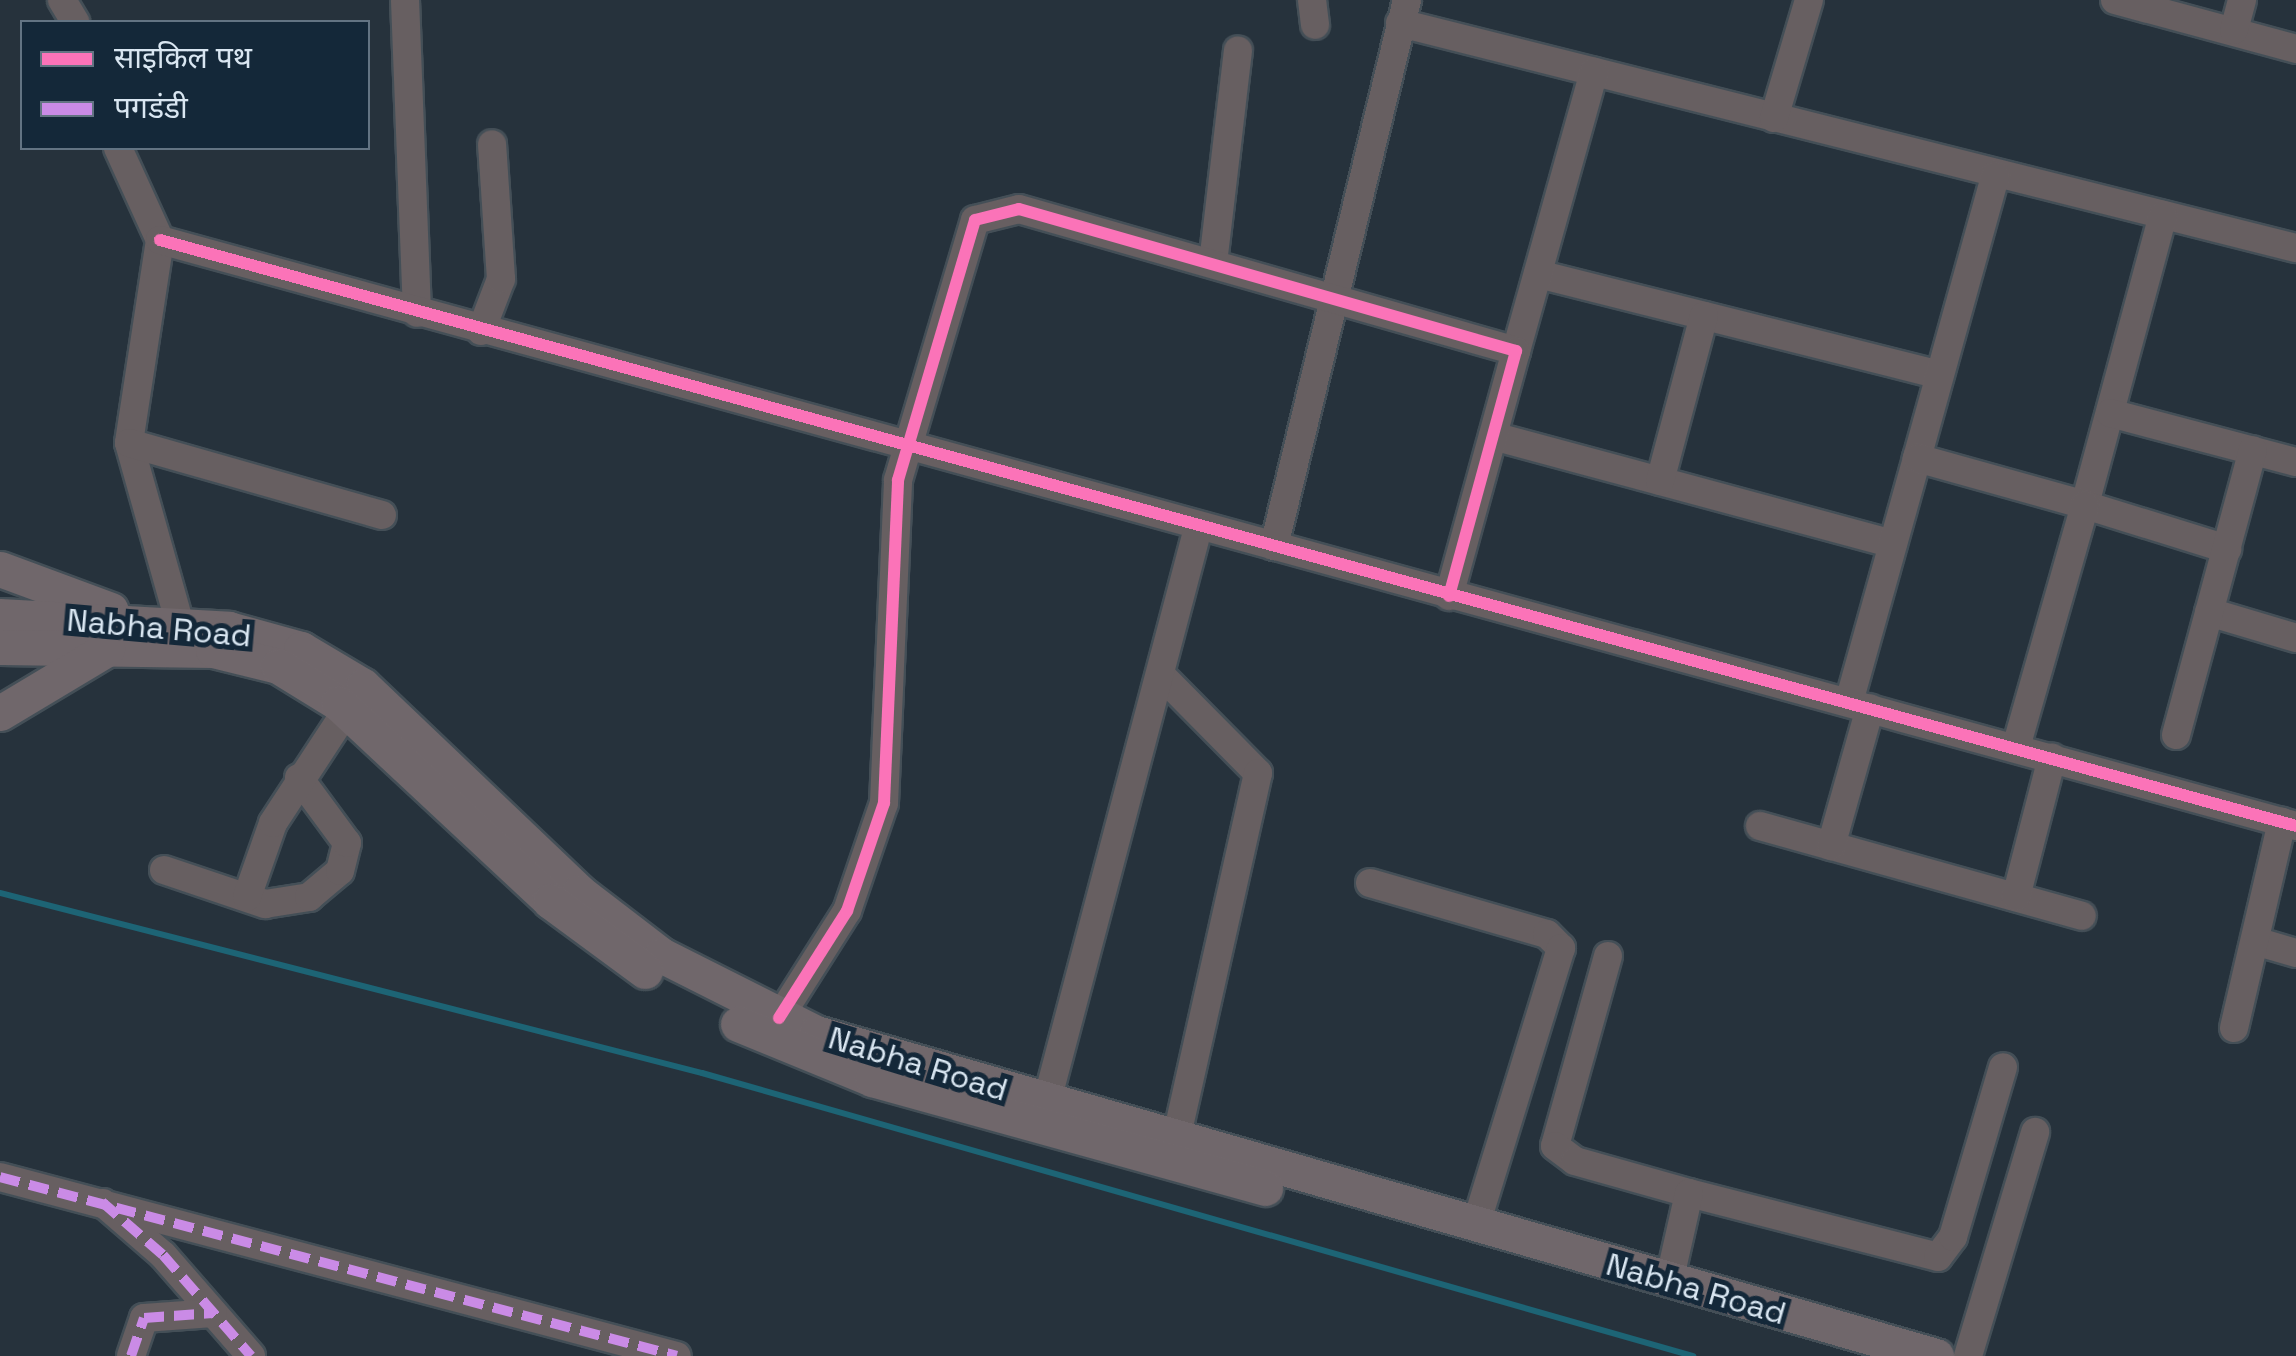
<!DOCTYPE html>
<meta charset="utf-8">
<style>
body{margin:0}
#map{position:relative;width:2296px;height:1356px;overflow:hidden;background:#26323c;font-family:"Space Grotesk","Noto Sans Devanagari",sans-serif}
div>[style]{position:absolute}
.stream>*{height:6px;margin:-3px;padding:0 3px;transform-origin:3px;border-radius:3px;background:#1d6475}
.roads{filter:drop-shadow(2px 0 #444f57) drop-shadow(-2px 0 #444f57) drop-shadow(0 2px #444f57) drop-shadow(0 -2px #444f57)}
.minor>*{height:28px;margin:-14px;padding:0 14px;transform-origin:14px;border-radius:14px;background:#675f61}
.major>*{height:35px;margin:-17.5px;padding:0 17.5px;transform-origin:17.5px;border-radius:17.5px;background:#70676b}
.quiet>*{height:10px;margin-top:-5px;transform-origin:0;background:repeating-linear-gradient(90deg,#ca8be6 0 20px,transparent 0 30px)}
.cycleway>*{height:12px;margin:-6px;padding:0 6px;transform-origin:6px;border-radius:6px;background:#fb73b8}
span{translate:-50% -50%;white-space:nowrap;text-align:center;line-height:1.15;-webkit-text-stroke:10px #142839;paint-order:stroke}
.street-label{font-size:32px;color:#d9e6f1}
.legend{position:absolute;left:20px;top:20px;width:350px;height:130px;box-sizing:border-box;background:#142839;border:2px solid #637483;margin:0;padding:12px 18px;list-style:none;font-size:30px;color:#d9e6f1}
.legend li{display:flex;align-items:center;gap:20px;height:50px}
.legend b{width:50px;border:2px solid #637483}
</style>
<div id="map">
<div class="stream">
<i style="left:0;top:893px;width:725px;rotate:14.38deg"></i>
<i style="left:702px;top:1073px;width:1031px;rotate:15.94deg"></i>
</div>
<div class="roads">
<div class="minor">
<i style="left:62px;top:0;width:26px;rotate:59deg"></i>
<i style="left:405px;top:0;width:313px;rotate:87.8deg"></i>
<i style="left:1312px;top:0;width:25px;rotate:83deg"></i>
<i style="left:2115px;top:0;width:188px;rotate:15.1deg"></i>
<i style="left:1400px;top:23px;width:924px;rotate:14.1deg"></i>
<i style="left:2234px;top:30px;width:31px;rotate:-75deg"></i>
<i style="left:1774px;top:118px;width:123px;rotate:-73.5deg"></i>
<i style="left:118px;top:148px;width:101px;rotate:65.5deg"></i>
<i style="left:160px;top:240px;width:205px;rotate:98.7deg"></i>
<i style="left:129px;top:443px;width:188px;rotate:74.3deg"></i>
<i style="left:2163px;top:215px;width:300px;rotate:105.1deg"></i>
<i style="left:2085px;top:505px;width:149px;rotate:17.2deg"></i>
<i style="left:160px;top:240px;width:2215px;rotate:15.34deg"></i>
<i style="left:1213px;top:263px;width:214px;rotate:-83.3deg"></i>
<i style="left:1538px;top:274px;width:414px;rotate:14.1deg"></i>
<i style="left:481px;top:331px;width:56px;rotate:-69deg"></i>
<i style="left:501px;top:279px;width:135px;rotate:-93.8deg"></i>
<i style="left:1516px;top:351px;width:290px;rotate:-74.4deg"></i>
<i style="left:2110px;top:413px;width:192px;rotate:14.8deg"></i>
<i style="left:1493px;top:436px;width:414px;rotate:15.1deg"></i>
<i style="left:129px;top:443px;width:263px;rotate:15.9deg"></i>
<i style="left:1917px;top:458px;width:293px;rotate:-74.5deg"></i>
<i style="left:1660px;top:481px;width:171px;rotate:-75.1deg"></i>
<i style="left:1274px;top:546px;width:562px;rotate:-76.31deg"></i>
<i style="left:2209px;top:612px;width:91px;rotate:16.6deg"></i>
<i style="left:1161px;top:675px;width:138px;rotate:45.3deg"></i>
<i style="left:1258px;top:773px;width:371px;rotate:102.6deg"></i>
<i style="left:1849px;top:702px;width:253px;rotate:-74.4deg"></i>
<i style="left:1917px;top:458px;width:174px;rotate:15.6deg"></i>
<i style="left:2085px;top:505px;width:252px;rotate:105.9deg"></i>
<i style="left:2176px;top:735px;width:295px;rotate:-74.9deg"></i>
<i style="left:1760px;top:826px;width:334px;rotate:15.6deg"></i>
<i style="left:1831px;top:846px;width:143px;rotate:-74.2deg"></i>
<i style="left:164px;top:870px;width:107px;rotate:18.6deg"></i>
<i style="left:265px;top:904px;width:45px;rotate:-9deg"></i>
<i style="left:309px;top:897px;width:40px;rotate:-40deg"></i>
<i style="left:340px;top:871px;width:29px;rotate:-76deg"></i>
<i style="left:347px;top:843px;width:81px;rotate:-126.4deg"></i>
<i style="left:1370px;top:883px;width:184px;rotate:16.1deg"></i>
<i style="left:1547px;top:934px;width:20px;rotate:45deg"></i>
<i style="left:1561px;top:948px;width:290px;rotate:107.1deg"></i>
<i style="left:247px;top:897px;width:78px;rotate:-70.6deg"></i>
<i style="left:273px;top:823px;width:152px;rotate:-56.8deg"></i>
<i style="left:2016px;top:897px;width:144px;rotate:-75.5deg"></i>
<i style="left:2255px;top:941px;width:43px;rotate:16.3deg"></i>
<i style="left:1608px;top:956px;width:197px;rotate:105.6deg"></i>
<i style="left:1555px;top:1146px;width:25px;rotate:37deg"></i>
<i style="left:1575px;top:1161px;width:118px;rotate:15.7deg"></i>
<i style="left:1689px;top:1193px;width:257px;rotate:14.4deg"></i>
<i style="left:1938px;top:1257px;width:25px;rotate:-53deg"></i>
<i style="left:1953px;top:1237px;width:177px;rotate:-73.6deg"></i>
<i style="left:779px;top:1018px;width:127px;rotate:-57.6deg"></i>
<i style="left:847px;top:911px;width:114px;rotate:-71.1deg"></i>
<i style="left:884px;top:803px;width:323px;rotate:-87.5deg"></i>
<i style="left:898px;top:480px;width:271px;rotate:-73.5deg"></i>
<i style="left:975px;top:220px;width:45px;rotate:-14deg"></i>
<i style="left:1019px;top:209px;width:517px;rotate:15.95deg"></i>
<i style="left:1516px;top:351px;width:254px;rotate:105.3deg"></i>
<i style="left:2234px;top:1028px;width:212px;rotate:-76.9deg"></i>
<i style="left:1043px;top:1116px;width:608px;rotate:-75.23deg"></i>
<i style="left:0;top:1177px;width:700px;rotate:14.81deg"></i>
<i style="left:103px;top:1203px;width:79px;rotate:40.9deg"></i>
<i style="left:163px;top:1255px;width:134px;rotate:48.9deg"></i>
<i style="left:1669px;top:1282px;width:91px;rotate:-77.3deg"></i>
<i style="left:131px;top:1356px;width:40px;rotate:-71.1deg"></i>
<i style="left:144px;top:1318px;width:69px;rotate:-4.1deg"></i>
<i style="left:1968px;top:1356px;width:234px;rotate:-73.3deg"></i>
</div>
<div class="major">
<i style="left:0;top:569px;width:118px;rotate:20.3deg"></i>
<i style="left:0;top:616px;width:229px;rotate:3.2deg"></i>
<i style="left:229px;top:629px;width:75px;rotate:15.5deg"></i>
<i style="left:301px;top:649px;width:72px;rotate:30.8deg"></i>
<i style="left:363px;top:686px;width:298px;rotate:43.6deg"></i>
<i style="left:579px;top:892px;width:103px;rotate:37.5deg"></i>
<i style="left:661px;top:955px;width:174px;rotate:26.7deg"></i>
<i style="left:816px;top:1033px;width:1166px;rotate:16.09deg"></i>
<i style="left:0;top:647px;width:213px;rotate:0.8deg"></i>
<i style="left:213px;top:650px;width:67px;rotate:13.8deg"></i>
<i style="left:278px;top:666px;width:70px;rotate:31.7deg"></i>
<i style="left:338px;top:703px;width:290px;rotate:43deg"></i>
<i style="left:550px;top:901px;width:118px;rotate:36.4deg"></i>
<i style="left:0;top:713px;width:125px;rotate:-30.9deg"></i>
<i style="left:738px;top:1024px;width:145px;rotate:22.3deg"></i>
<i style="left:872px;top:1079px;width:408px;rotate:15.5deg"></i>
</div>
</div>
<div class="quiet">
<i style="left:0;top:1177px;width:700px;rotate:14.81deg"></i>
<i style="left:102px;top:1202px;width:81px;rotate:41deg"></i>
<i style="left:163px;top:1255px;width:134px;rotate:48.9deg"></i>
<i style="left:131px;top:1356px;width:40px;rotate:-71.1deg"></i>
<i style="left:144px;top:1318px;width:69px;rotate:-4.1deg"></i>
</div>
<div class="cycleway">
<i style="left:160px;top:240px;width:2215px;rotate:15.34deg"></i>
<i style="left:779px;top:1018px;width:127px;rotate:-57.6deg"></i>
<i style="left:847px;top:911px;width:114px;rotate:-71.1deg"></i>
<i style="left:884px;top:803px;width:323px;rotate:-87.5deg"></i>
<i style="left:898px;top:480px;width:271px;rotate:-73.5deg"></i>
<i style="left:975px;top:220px;width:45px;rotate:-14deg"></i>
<i style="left:1019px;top:209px;width:517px;rotate:15.95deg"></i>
<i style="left:1516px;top:351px;width:254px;rotate:105.3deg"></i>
</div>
<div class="street-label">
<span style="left:159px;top:628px;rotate:5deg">Nabha Road</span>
<span style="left:918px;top:1064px;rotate:17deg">Nabha Road</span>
<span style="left:1696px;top:1289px;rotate:16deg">Nabha Road</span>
</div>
<ul class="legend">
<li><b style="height:12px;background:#fb73b8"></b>साइकिल पथ</li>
<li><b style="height:12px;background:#ca8be6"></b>पगडंडी</li>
</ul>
</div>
